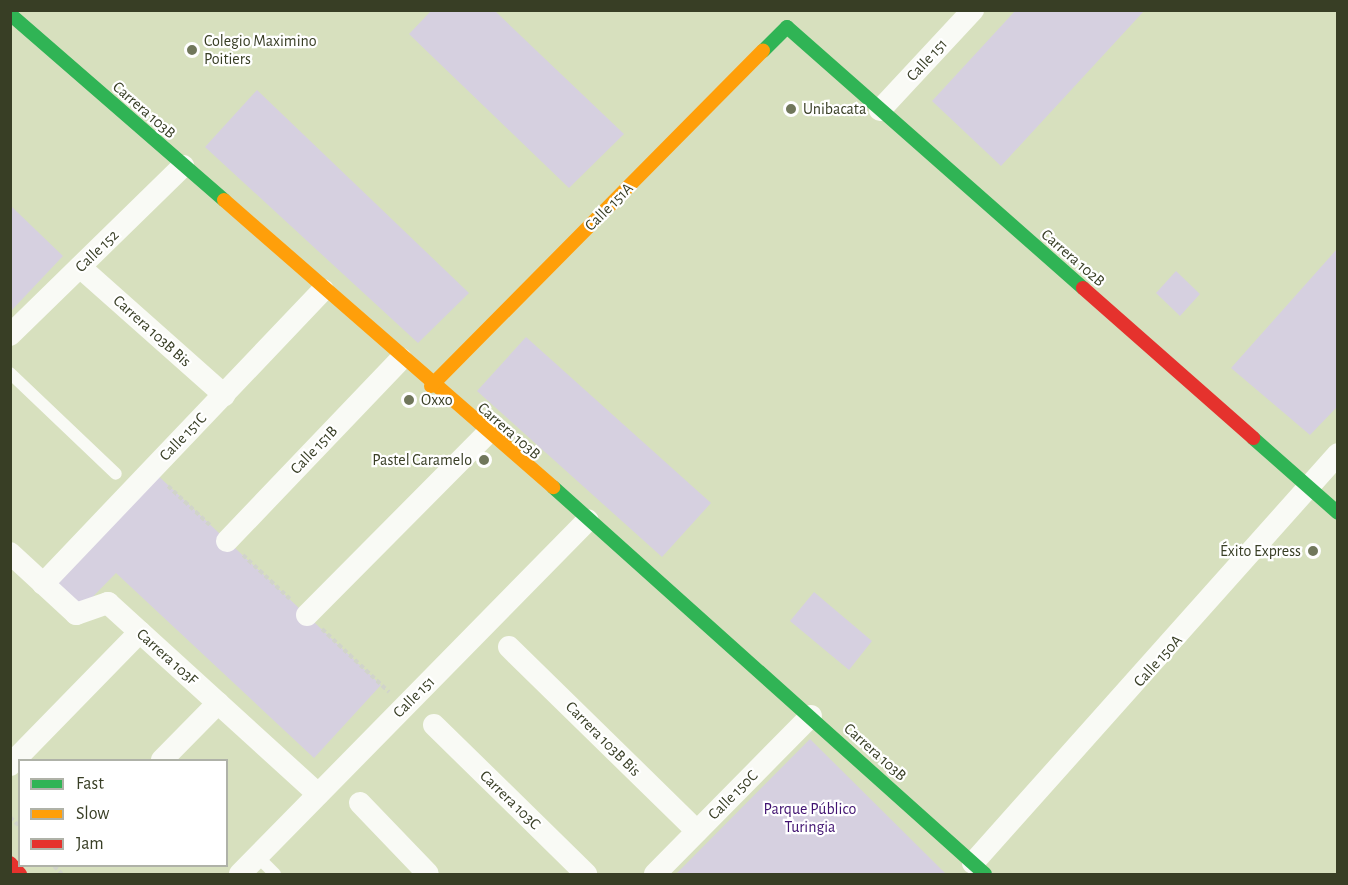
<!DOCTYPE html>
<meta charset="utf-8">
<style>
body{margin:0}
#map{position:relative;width:1348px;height:885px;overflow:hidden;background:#d7e0be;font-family:"Alegreya Sans",sans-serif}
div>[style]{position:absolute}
.green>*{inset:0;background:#d6d0e0}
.path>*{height:4px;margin-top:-2px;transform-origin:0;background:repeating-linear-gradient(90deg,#d1d4ca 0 4.5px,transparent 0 7.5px)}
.lane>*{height:12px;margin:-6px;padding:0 6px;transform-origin:6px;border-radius:6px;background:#f9faf5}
.street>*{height:22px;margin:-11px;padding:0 11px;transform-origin:11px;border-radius:11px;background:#f9faf5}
.fast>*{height:14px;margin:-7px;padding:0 7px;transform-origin:7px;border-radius:7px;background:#30b455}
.slow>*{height:14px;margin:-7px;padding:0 7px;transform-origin:7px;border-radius:7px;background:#ff9f0a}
.jam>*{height:14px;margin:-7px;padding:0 7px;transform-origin:7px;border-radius:7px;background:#e5322d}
.dots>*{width:16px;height:16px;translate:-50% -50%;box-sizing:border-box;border:3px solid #fff;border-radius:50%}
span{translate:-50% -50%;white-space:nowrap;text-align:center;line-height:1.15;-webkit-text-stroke:4.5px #fff;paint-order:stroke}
.poi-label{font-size:16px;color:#383e25}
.left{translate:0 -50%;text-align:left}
.right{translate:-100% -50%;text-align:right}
.street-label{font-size:16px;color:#383e25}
.park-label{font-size:16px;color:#411371}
.frame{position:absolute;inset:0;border:12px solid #383e25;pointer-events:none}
.legend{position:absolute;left:18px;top:759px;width:210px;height:108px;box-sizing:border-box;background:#fff;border:2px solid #afb2a8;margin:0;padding:8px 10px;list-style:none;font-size:18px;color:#383e25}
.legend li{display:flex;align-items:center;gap:12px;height:30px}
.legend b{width:30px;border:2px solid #afb2a8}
</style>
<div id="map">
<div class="green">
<i style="clip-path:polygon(431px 11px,495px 11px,624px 134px,569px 188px,409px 34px)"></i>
<i style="clip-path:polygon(1015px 11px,1144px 11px,1001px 166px,932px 101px)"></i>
<i style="clip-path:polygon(257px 90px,469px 293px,418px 343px,205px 147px)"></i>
<i style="clip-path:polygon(11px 206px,63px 256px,11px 311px,10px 311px)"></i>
<i style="clip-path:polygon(1337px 249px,1337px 407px,1310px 435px,1231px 368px)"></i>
<i style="clip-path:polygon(1176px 271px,1200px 294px,1180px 316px,1156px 293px)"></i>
<i style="clip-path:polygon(526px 337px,711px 503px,662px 557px,477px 391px)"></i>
<i style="clip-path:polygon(152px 470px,381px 685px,314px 758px,116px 573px,76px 614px,43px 584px)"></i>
<i style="clip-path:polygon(814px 592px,872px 641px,849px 670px,790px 621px)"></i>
<i style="clip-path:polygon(810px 739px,946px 874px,676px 874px)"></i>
</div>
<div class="path">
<i style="left:168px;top:486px;width:59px;rotate:42.9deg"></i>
<i style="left:243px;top:555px;width:64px;rotate:43.1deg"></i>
<i style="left:322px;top:629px;width:92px;rotate:43.2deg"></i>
<i style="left:10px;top:817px;width:14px;rotate:45deg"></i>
<i style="left:54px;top:866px;width:11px;rotate:45deg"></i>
</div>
<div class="lane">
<i style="left:10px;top:373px;width:146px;rotate:43.6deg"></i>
<i style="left:258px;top:857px;width:24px;rotate:45deg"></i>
</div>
<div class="street">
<i style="left:880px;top:110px;width:137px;rotate:-47.1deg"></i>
<i style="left:80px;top:267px;width:193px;rotate:41.6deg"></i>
<i style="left:10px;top:335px;width:242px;rotate:-44.3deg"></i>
<i style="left:227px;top:541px;width:252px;rotate:-46.3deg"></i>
<i style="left:10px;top:553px;width:90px;rotate:42.7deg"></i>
<i style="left:76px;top:614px;width:34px;rotate:-19deg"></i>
<i style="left:108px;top:603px;width:284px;rotate:42.3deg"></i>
<i style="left:43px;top:584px;width:406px;rotate:-46.4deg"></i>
<i style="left:307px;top:615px;width:255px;rotate:-45.2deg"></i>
<i style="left:509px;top:647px;width:263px;rotate:44.4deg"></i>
<i style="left:434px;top:725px;width:213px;rotate:44.4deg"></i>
<i style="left:162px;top:760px;width:80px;rotate:-45.5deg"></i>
<i style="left:10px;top:765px;width:186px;rotate:-45.7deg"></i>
<i style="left:360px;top:803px;width:98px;rotate:46.2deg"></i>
<i style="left:973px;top:863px;width:548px;rotate:-48.25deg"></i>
<i style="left:240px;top:874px;width:496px;rotate:-45.5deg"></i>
<i style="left:655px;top:874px;width:222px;rotate:-45.4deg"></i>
</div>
<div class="fast">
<i style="left:10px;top:14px;width:284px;rotate:41deg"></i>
<i style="left:763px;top:51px;width:34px;rotate:-45deg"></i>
<i style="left:787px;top:27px;width:395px;rotate:41.4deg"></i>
<i style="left:1253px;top:438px;width:113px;rotate:41.4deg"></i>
<i style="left:553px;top:487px;width:580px;rotate:41.86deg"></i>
</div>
<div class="slow">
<i style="left:224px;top:200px;width:437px;rotate:41.1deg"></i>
<i style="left:431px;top:386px;width:472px;rotate:-45.3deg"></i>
</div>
<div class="jam">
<i style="left:1083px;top:288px;width:227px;rotate:41.4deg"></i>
<i style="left:10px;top:863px;width:15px;rotate:48deg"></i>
</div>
<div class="dots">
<i style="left:192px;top:50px;background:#70775b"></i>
<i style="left:791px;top:109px;background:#70775b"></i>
<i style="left:409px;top:400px;background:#70775b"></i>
<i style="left:484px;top:460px;background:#70775b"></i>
<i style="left:1313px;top:551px;background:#70775b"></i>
</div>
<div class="poi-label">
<span class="left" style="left:204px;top:50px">Colegio Maximino<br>Poitiers</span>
<span class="left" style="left:803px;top:109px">Unibacata</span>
<span class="left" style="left:421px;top:400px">Oxxo</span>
<span class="right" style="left:472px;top:460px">Pastel Caramelo</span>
<span class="right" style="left:1301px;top:551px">Éxito Express</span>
</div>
<div class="street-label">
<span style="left:927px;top:60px;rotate:-47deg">Calle 151</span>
<span style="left:144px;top:110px;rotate:41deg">Carrera 103B</span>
<span style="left:609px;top:207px;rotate:-45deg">Calle 151A</span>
<span style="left:97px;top:251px;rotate:-44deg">Calle 152</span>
<span style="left:1073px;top:258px;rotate:41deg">Carrera 102B</span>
<span style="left:152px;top:331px;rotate:42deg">Carrera 103B Bis</span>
<span style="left:509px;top:431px;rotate:41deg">Carrera 103B</span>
<span style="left:183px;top:437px;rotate:-46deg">Calle 151C</span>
<span style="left:314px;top:450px;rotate:-46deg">Calle 151B</span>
<span style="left:167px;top:657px;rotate:42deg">Carrera 103F</span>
<span style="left:1158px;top:661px;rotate:-48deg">Calle 150A</span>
<span style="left:414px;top:697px;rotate:-45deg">Calle 151</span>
<span style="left:603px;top:739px;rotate:45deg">Carrera 103B Bis</span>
<span style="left:875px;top:752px;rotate:42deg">Carrera 103B</span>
<span style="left:733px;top:795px;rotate:-45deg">Calle 150C</span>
<span style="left:510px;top:800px;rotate:44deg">Carrera 103C</span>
</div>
<div class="park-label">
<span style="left:810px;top:818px">Parque Público<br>Turingia</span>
</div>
<div class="frame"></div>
<ul class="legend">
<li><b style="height:8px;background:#30b455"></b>Fast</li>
<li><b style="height:8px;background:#ff9f0a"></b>Slow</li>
<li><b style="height:8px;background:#e5322d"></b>Jam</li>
</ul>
</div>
